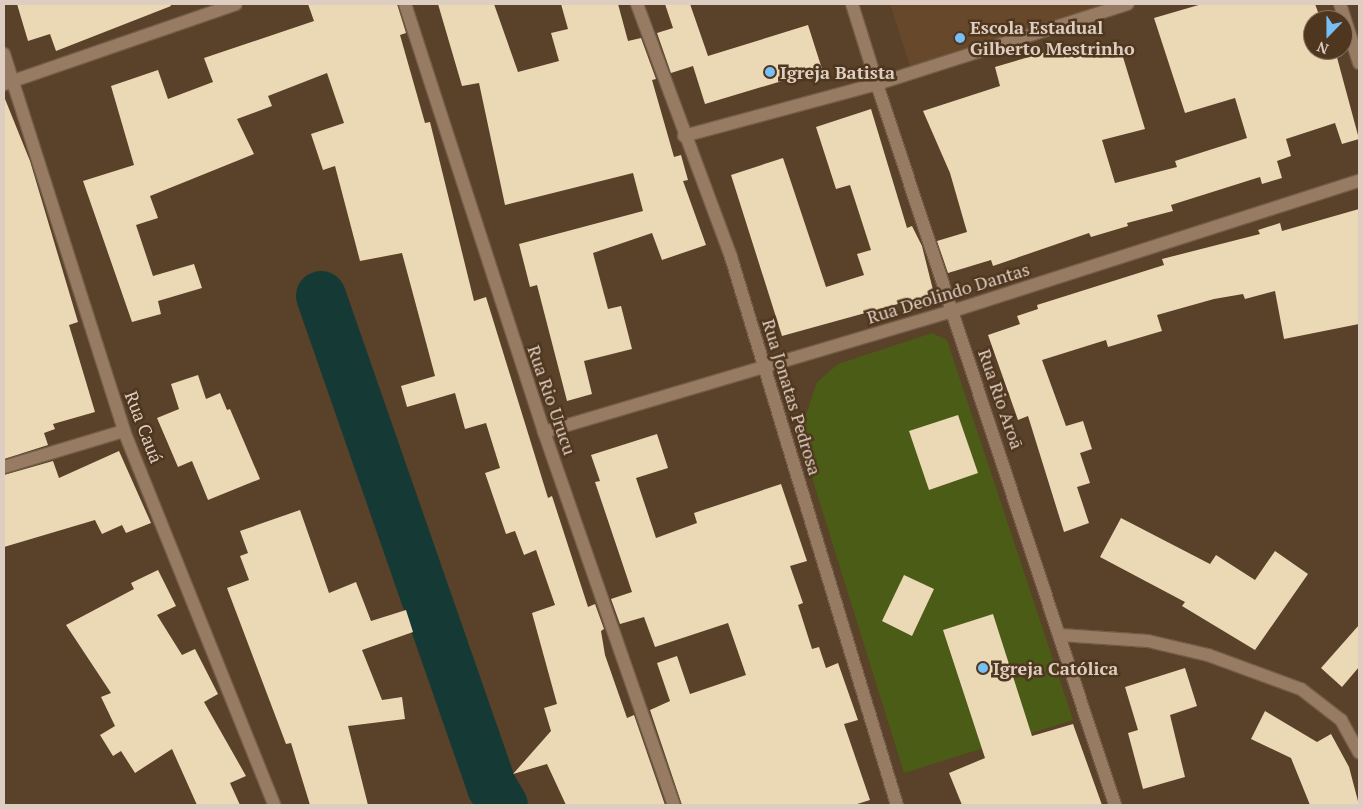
<!DOCTYPE html>
<meta charset="utf-8">
<style>
body{margin:0}
#map{position:relative;width:1363px;height:809px;overflow:hidden;background:#5a4129;font-family:"PT Serif",serif}
div>[style]{position:absolute}
.built>*{inset:0;background:#68482b}
.green>*{inset:0;background:#4a5c15}
.river>*{height:50px;margin:-25px;padding:0 25px;transform-origin:25px;border-radius:25px;background:#153a35}
.building>*{inset:0;background:#ebd8b5}
.roads{filter:drop-shadow(1px 0 #725c49) drop-shadow(-1px 0 #725c49) drop-shadow(0 1px #725c49) drop-shadow(0 -1px #725c49)}
.minor>*{height:12px;margin:-6px;padding:0 6px;transform-origin:6px;border-radius:6px;background:#977b62}
.tertiary>*{height:12px;margin:-6px;padding:0 6px;transform-origin:6px;border-radius:6px;background:#977b62}
.dots>*{width:14px;height:14px;translate:-50% -50%;box-sizing:border-box;border:2px solid #4f361f;border-radius:50%}
span{translate:-50% -50%;white-space:nowrap;text-align:center;line-height:1.15;-webkit-text-stroke:5px #4f361f;paint-order:stroke}
.poi-label{font-size:18px;color:#decec1;font-weight:700}
.left{translate:0 -50%;text-align:left}
.street-label{font-size:18px;color:#decec1}
.frame{position:absolute;inset:0;border:5px solid #decec1;pointer-events:none}
.north{position:absolute;left:1303px;top:10px;width:50px;height:50px;box-sizing:border-box;background:#4f361f;border:1px solid #887360;border-radius:50%;rotate:202deg;font-size:14px;font-weight:700;line-height:20px;text-align:center;color:#decec1}
.north::after{content:'';display:block;margin:auto;width:18px;height:22px;background:#77bff7;clip-path:polygon(50% 0,100% 100%,50% 72%,0 100%)}
</style>
<div id="map">
<div class="built">
<i style="clip-path:polygon(890px 4px,1127px 4px,912px 72px)"></i>
</div>
<div class="green">
<i style="clip-path:polygon(932px 333px,947px 340px,1073px 720px,904px 773px,799px 436px,817px 382px,838px 364px)"></i>
</div>
<div class="river">
<i style="left:321px;top:296px;width:520px;rotate:70.8deg"></i>
<i style="left:492px;top:787px;width:21px;rotate:59deg"></i>
</div>
<div class="building">
<i style="clip-path:polygon(17px 4px,170px 4px,171px 6px,56px 51px,50px 34px,28px 41px)"></i>
<i style="clip-path:polygon(308px 4px,397px 4px,406px 33px,400px 35px,425px 123px,430px 122px,474px 301px,486px 297px,548px 498px,552px 496px,588px 607px,595px 604px,604px 629px,601px 631px,605px 655px,627px 718px,634px 715px,665px 805px,566px 805px,547px 764px,513px 774px,551px 731px,544px 708px,557px 704px,532px 613px,555px 605px,536px 550px,524px 555px,515px 531px,506px 534px,485px 473px,500px 468px,486px 423px,465px 429px,455px 393px,407px 407px,401px 386px,435px 376px,402px 253px,360px 261px,335px 166px,323px 170px,311px 134px,344px 123px,327px 73px,268px 96px,272px 106px,237px 119px,254px 154px,150px 196px,158px 218px,136px 225px,153px 276px,194px 264px,202px 288px,158px 301px,161px 314px,132px 322px,83px 181px,134px 165px,111px 86px,158px 70px,168px 99px,213px 82px,204px 58px,314px 21px)"></i>
<i style="clip-path:polygon(438px 4px,494px 4px,518px 72px,559px 61px,551px 33px,568px 29px,561px 4px,618px 4px,628px 41px,641px 38px,656px 79px,652px 80px,674px 157px,681px 155px,688px 180px,683px 181px,706px 245px,662px 260px,652px 233px,593px 253px,608px 309px,621px 306px,632px 349px,584px 361px,592px 394px,567px 401px,537px 285px,530px 287px,519px 244px,643px 211px,633px 173px,505px 205px,479px 83px,462px 86px)"></i>
<i style="clip-path:polygon(665px 4px,690px 4px,708px 56px,808px 25px,822px 69px,705px 104px,693px 66px,671px 73px,657px 33px,673px 28px)"></i>
<i style="clip-path:polygon(1202px 4px,1315px 4px,1321px 20px,1313px 20px,1313px 50px,1335px 50px,1359px 139px,1342px 144px,1335px 123px,1286px 139px,1291px 156px,1277px 161px,1282px 178px,1262px 184px,1260px 177px,1171px 205px,1173px 211px,1127px 223px,1128px 226px,1091px 237px,1089px 233px,993px 266px,991px 260px,948px 273px,937px 241px,967px 232px,950px 173px,923px 111px,1000px 86px,995px 67px,1070px 45px,1074px 58px,1119px 44px,1145px 129px,1102px 140px,1115px 183px,1177px 167px,1175px 161px,1247px 138px,1235px 98px,1185px 113px,1154px 18px)"></i>
<i style="clip-path:polygon(5px 99px,30px 161px,78px 322px,69px 325px,95px 412px,53px 424px,55px 429px,44px 433px,48px 445px,4px 459px)"></i>
<i style="clip-path:polygon(871px 109px,907px 228px,912px 226px,922px 246px,934px 294px,782px 336px,731px 175px,783px 158px,826px 287px,864px 275px,857px 254px,871px 250px,850px 185px,836px 189px,816px 127px)"></i>
<i style="clip-path:polygon(1359px 209px,1359px 324px,1284px 339px,1275px 291px,1245px 299px,1243px 294px,1214px 299px,1157px 315px,1162px 331px,1108px 347px,1106px 340px,1042px 360px,1066px 426px,1083px 421px,1092px 449px,1080px 453px,1090px 483px,1077px 487px,1089px 523px,1064px 532px,1028px 416px,1018px 420px,988px 335px,1020px 324px,1017px 316px,1038px 309px,1037px 305px,1164px 265px,1162px 259px,1260px 234px,1258px 230px,1280px 223px,1282px 231px)"></i>
<i style="clip-path:polygon(198px 375px,206px 399px,220px 393px,227px 410px,230px 409px,260px 479px,208px 500px,192px 461px,178px 467px,157px 418px,179px 409px,171px 384px)"></i>
<i style="clip-path:polygon(958px 415px,978px 473px,929px 490px,909px 431px)"></i>
<i style="clip-path:polygon(657px 434px,668px 468px,636px 478px,656px 538px,697px 523px,694px 513px,781px 484px,807px 561px,790px 566px,803px 603px,798px 605px,812px 649px,819px 647px,826px 668px,838px 663px,858px 720px,844px 724px,870px 800px,854px 805px,682px 805px,650px 710px,670px 701px,657px 663px,677px 656px,690px 694px,746px 675px,728px 623px,655px 647px,644px 617px,620px 624px,611px 599px,632px 592px,595px 482px,600px 481px,591px 455px)"></i>
<i style="clip-path:polygon(119px 451px,151px 523px,126px 533px,122px 525px,102px 534px,95px 520px,4px 547px,4px 475px,53px 461px,59px 478px)"></i>
<i style="clip-path:polygon(300px 510px,329px 593px,356px 582px,371px 621px,406px 610px,413px 632px,362px 650px,382px 700px,402px 697px,405px 719px,348px 726px,368px 805px,310px 805px,291px 743px,286px 744px,227px 588px,249px 580px,240px 556px,248px 553px,240px 531px)"></i>
<i style="clip-path:polygon(1121px 518px,1210px 564px,1216px 555px,1255px 580px,1275px 551px,1308px 574px,1255px 650px,1182px 606px,1185px 602px,1100px 557px)"></i>
<i style="clip-path:polygon(158px 570px,176px 606px,157px 615px,182px 655px,195px 649px,218px 694px,204px 702px,246px 776px,230px 783px,240px 805px,197px 805px,172px 749px,135px 773px,121px 751px,113px 756px,100px 735px,115px 726px,101px 697px,111px 693px,66px 625px,134px 589px,131px 583px)"></i>
<i style="clip-path:polygon(904px 575px,934px 589px,912px 636px,882px 621px)"></i>
<i style="clip-path:polygon(993px 614px,1032px 736px,1073px 724px,1102px 805px,962px 805px,949px 773px,985px 758px,943px 630px)"></i>
<i style="clip-path:polygon(1359px 625px,1359px 667px,1342px 687px,1321px 668px)"></i>
<i style="clip-path:polygon(1185px 668px,1197px 706px,1170px 715px,1185px 777px,1143px 789px,1128px 733px,1138px 730px,1125px 687px)"></i>
<i style="clip-path:polygon(1265px 711px,1317px 742px,1331px 734px,1349px 767px,1359px 805px,1310px 805px,1291px 758px,1251px 739px)"></i>
</div>
<div class="roads">
<div class="minor">
<i style="left:405px;top:4px;width:450px;rotate:72deg"></i>
<i style="left:544px;top:432px;width:395px;rotate:70.8deg"></i>
<i style="left:637px;top:4px;width:270px;rotate:69.6deg"></i>
<i style="left:731px;top:257px;width:573px;rotate:73.15deg"></i>
<i style="left:1340px;top:4px;width:62px;rotate:72.1deg"></i>
<i style="left:4px;top:54px;width:396px;rotate:72.3deg"></i>
<i style="left:124px;top:431px;width:403px;rotate:68.1deg"></i>
<i style="left:684px;top:136px;width:200px;rotate:-15.1deg"></i>
<i style="left:877px;top:84px;width:759px;rotate:71.73deg"></i>
<i style="left:544px;top:432px;width:427px;rotate:-16.5deg"></i>
<i style="left:953px;top:311px;width:426px;rotate:-17.8deg"></i>
<i style="left:4px;top:467px;width:125px;rotate:-16.7deg"></i>
<i style="left:1061px;top:635px;width:87px;rotate:3.9deg"></i>
<i style="left:1148px;top:641px;width:62px;rotate:13.1deg"></i>
<i style="left:1208px;top:655px;width:99px;rotate:20.1deg"></i>
<i style="left:1301px;top:689px;width:51px;rotate:37.8deg"></i>
<i style="left:1341px;top:720px;width:37px;rotate:61deg"></i>
</div>
<div class="tertiary">
<i style="left:852px;top:4px;width:84px;rotate:72.6deg"></i>
<i style="left:877px;top:84px;width:263px;rotate:-17.7deg"></i>
<i style="left:4px;top:84px;width:245px;rotate:-19deg"></i>
</div>
</div>
<div class="dots">
<i style="left:960px;top:38px;background:#77bff7"></i>
<i style="left:770px;top:72px;background:#77bff7"></i>
<i style="left:983px;top:668px;background:#77bff7"></i>
</div>
<div class="poi-label">
<span class="left" style="left:970px;top:38px">Escola Estadual<br>Gilberto Mestrinho</span>
<span class="left" style="left:780px;top:72px">Igreja Batista</span>
<span class="left" style="left:993px;top:668px">Igreja Católica</span>
</div>
<div class="street-label">
<span style="left:948px;top:293px;rotate:-17deg">Rua Deolindo Dantas</span>
<span style="left:792px;top:397px;rotate:73deg">Rua Jonatas Pedrosa</span>
<span style="left:1001px;top:399px;rotate:71deg">Rua Rio Aroã</span>
<span style="left:552px;top:400px;rotate:71deg">Rua Rio Urucu</span>
<span style="left:144px;top:427px;rotate:69deg">Rua Cauá</span>
</div>
<div class="frame"></div>
<div class="north">N</div>
</div>
